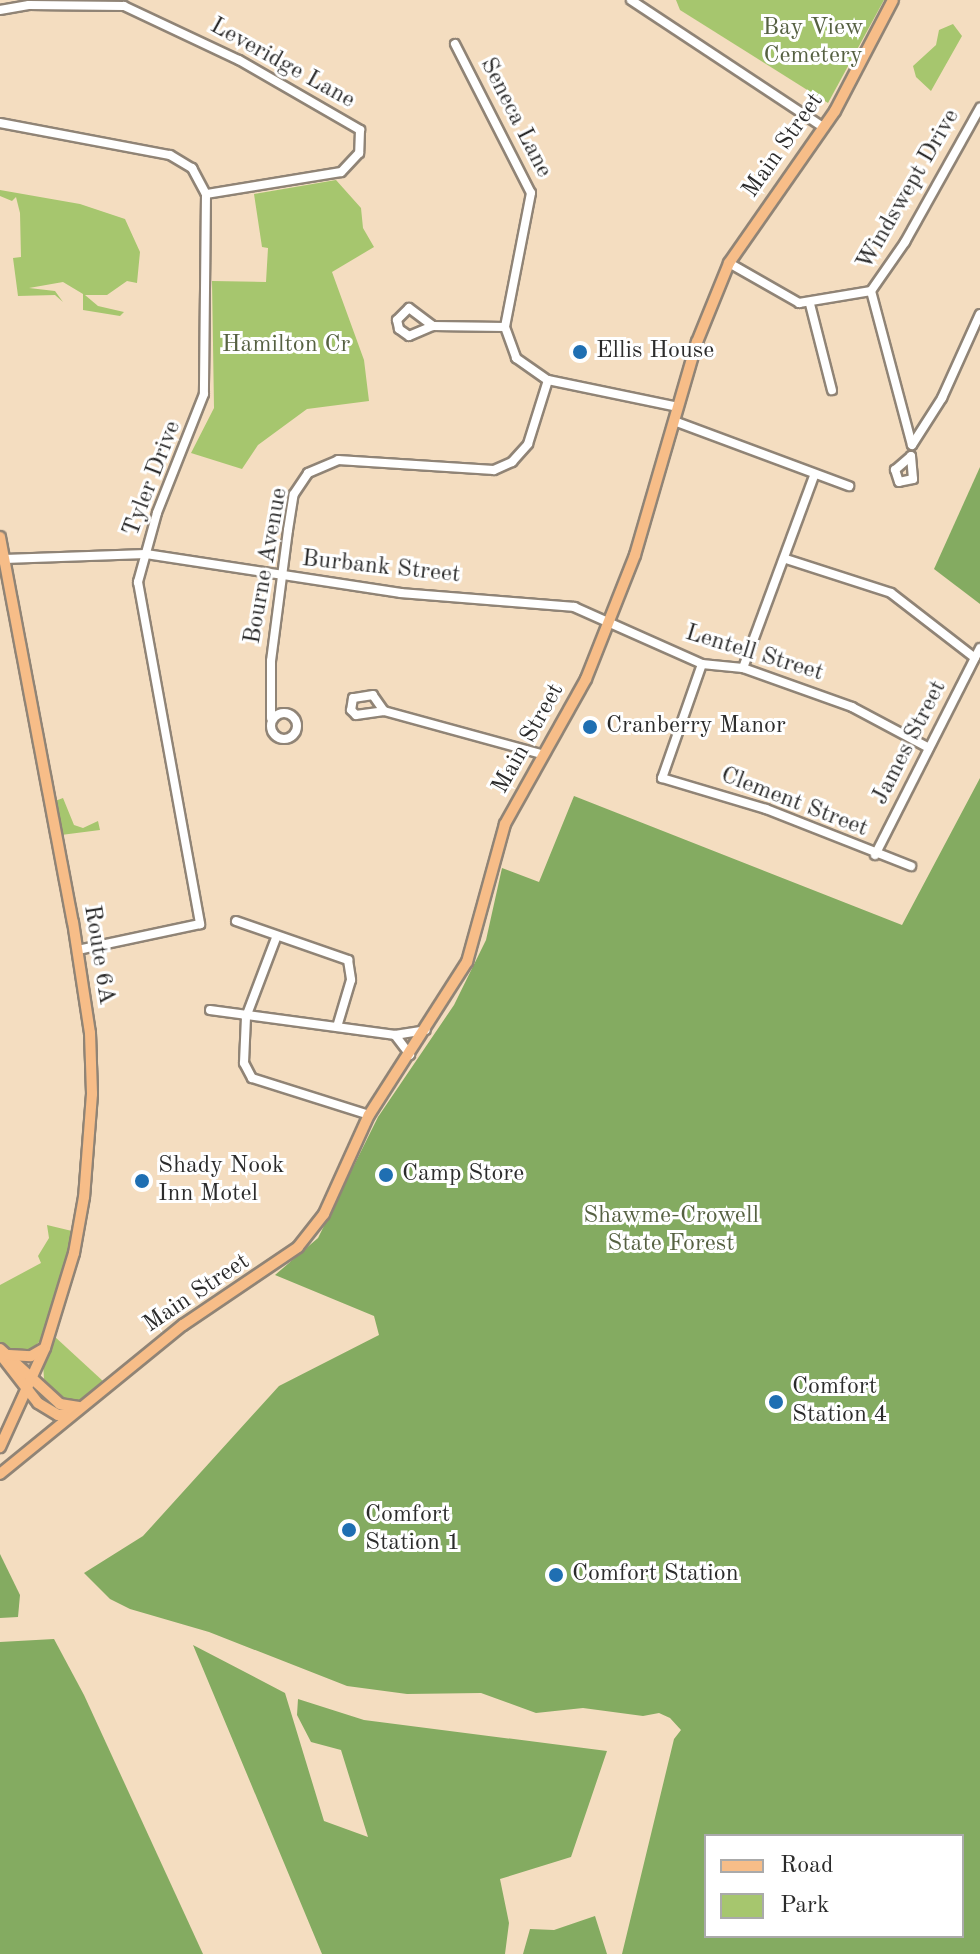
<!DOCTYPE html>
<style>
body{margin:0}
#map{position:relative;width:980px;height:1954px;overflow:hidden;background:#f4ddc0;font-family:"Old Standard TT",serif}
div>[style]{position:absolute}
.green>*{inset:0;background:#a6c66e}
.forest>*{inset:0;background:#84ab61}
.roads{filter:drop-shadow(2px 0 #908476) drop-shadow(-2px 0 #908476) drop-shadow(0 2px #908476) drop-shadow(0 -2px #908476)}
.minor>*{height:8px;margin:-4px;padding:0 4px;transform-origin:4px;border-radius:4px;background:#fff}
.minor>.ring{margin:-4px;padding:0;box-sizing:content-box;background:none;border:8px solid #fff;border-radius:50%}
.major>*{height:10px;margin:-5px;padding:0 5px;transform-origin:5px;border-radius:5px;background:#f7bd88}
.dots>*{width:22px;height:22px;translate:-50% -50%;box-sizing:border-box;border:4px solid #fff;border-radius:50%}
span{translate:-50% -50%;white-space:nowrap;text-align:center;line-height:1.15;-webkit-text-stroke:6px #fff;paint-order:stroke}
.park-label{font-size:24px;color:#566142}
.street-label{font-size:24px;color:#2b2b2b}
.poi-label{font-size:24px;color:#2b2b2b}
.left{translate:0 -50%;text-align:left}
.legend{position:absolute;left:704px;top:1834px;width:260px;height:104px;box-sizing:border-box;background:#fff;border:2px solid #aaa;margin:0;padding:10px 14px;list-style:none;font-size:24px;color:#2b2b2b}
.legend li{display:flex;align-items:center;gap:16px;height:40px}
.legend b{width:40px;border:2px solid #aaa}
</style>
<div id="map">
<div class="green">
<i style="clip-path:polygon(676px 0,884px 0,828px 103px,680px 10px)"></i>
<i style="clip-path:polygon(953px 24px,962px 36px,931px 91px,916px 77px,913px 66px,936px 45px,939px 30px)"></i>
<i style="clip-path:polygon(336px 180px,361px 208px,363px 228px,374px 247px,332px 272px,364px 360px,369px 401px,307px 409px,258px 445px,242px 469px,191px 453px,214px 408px,212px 281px,266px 282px,268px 248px,262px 247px,254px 194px)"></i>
<i style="clip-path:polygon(0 190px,80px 204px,125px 219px,140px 252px,137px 283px,127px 281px,107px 295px,85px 295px,98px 306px,124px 312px,120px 316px,83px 310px,83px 294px,63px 282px,29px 288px,55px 291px,63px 302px,55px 295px,18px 296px,13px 258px,21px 257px,20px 213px,16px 197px,12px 201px,0 196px)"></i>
<i style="clip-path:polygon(63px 798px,74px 825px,83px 828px,98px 821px,100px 830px,61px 835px,55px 801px)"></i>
<i style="clip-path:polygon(47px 1225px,72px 1231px,65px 1264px,42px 1339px,31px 1350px,17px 1353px,0 1343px,0 1285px,41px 1263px,38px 1256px,49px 1238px)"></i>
<i style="clip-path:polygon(54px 1336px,104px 1382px,76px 1403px,64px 1402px,44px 1379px,43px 1363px)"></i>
</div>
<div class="forest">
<i style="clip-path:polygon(980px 467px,980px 604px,934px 569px)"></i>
<i style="clip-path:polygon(evenodd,980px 778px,980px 1954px,622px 1954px,674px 1739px,681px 1730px,670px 1718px,659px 1713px,643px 1716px,583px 1708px,536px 1713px,481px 1693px,407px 1694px,347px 1686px,209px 1632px,130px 1609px,110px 1599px,84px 1573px,143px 1536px,279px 1386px,379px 1335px,374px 1316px,275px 1275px,318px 1238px,378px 1117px,454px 1005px,486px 940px,502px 868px,539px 882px,574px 796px,902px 925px,980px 778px,706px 1836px,962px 1836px,962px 1936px,706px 1936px,706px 1836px)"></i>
<i style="clip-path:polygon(0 1554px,20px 1595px,18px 1617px,0 1618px)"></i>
<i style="clip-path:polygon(54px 1639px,84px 1695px,203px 1954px,0 1954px,0 1642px)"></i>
<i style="clip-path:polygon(193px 1645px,285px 1693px,324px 1821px,368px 1837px,341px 1750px,311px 1742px,297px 1715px,298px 1699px,364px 1720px,607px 1751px,571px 1857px,500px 1879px,509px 1923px,505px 1954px,322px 1954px)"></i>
<i style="clip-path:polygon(595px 1916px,607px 1954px,523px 1954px,530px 1929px,554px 1930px)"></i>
</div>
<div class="roads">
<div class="minor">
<i style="left:631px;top:0;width:230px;rotate:33.5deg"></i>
<i style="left:0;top:10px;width:29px;rotate:-10deg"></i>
<i style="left:29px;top:5px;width:95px;rotate:0.6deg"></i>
<i style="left:124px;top:6px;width:127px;rotate:25.2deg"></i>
<i style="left:239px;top:60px;width:140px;rotate:30deg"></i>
<i style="left:360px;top:130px;width:23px;rotate:92deg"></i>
<i style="left:359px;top:153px;width:26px;rotate:133deg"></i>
<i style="left:341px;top:172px;width:137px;rotate:170.7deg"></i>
<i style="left:455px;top:44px;width:167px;rotate:63deg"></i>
<i style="left:531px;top:193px;width:136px;rotate:101deg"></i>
<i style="left:505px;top:327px;width:33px;rotate:70deg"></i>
<i style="left:516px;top:358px;width:39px;rotate:35deg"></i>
<i style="left:0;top:123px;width:173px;rotate:10.7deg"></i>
<i style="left:170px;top:155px;width:26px;rotate:31deg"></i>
<i style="left:192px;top:168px;width:30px;rotate:62deg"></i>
<i style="left:206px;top:194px;width:200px;rotate:90.6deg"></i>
<i style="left:204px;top:394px;width:128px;rotate:111.6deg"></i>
<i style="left:157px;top:513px;width:72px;rotate:105.4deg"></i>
<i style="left:138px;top:582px;width:348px;rotate:79.7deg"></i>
<i style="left:200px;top:924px;width:125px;rotate:168deg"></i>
<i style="left:729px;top:263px;width:81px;rotate:29.7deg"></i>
<i style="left:799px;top:303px;width:73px;rotate:-9.5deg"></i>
<i style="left:871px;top:291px;width:60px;rotate:-55.2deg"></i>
<i style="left:905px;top:242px;width:154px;rotate:-60.8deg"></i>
<i style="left:871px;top:291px;width:159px;rotate:75.1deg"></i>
<i style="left:912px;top:445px;width:56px;rotate:-57.4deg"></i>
<i style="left:942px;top:398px;width:92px;rotate:-65.7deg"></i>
<i style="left:810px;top:304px;width:89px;rotate:75.7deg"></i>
<i style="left:433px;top:326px;width:30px;rotate:-143deg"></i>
<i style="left:409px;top:308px;width:17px;rotate:135deg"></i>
<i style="left:397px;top:320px;width:9px;rotate:77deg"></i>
<i style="left:399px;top:329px;width:12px;rotate:35deg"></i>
<i style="left:409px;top:336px;width:26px;rotate:-23deg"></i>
<i style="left:433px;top:326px;width:72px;rotate:0.8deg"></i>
<i style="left:674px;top:421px;width:187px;rotate:20.4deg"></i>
<i style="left:911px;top:456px;width:23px;rotate:85deg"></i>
<i style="left:913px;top:479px;width:14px;rotate:168deg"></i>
<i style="left:899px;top:482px;width:13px;rotate:-108deg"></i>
<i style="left:895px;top:470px;width:21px;rotate:-41deg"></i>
<i style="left:4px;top:559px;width:142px;rotate:-2deg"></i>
<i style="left:146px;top:554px;width:258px;rotate:8.7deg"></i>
<i style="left:401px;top:593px;width:174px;rotate:4.6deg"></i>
<i style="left:574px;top:607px;width:140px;rotate:24deg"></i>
<i style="left:702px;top:664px;width:41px;rotate:5.6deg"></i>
<i style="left:743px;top:668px;width:116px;rotate:19.7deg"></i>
<i style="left:852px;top:707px;width:87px;rotate:28deg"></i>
<i style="left:786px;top:559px;width:110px;rotate:17.9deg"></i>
<i style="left:891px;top:593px;width:106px;rotate:37.7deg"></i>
<i style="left:702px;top:664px;width:121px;rotate:109.3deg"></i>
<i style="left:662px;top:778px;width:109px;rotate:16.6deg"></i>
<i style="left:766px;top:809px;width:156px;rotate:21.5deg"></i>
<i style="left:743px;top:668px;width:205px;rotate:-69.7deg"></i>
<i style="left:384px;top:711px;width:19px;rotate:-125deg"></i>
<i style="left:373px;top:695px;width:20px;rotate:171deg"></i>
<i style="left:353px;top:698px;width:12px;rotate:99deg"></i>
<i style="left:351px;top:710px;width:7px;rotate:45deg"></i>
<i style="left:356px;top:715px;width:28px;rotate:-8deg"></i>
<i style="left:384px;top:711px;width:163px;rotate:15.3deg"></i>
<i class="ring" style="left:271px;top:713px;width:18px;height:18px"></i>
<i style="left:271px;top:718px;width:57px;rotate:-90deg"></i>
<i style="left:271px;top:661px;width:132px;rotate:-82.6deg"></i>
<i style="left:288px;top:530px;width:36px;rotate:-81deg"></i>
<i style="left:294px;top:494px;width:25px;rotate:-56deg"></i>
<i style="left:308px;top:473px;width:33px;rotate:-23deg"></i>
<i style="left:338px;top:460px;width:156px;rotate:3.7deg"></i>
<i style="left:494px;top:470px;width:20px;rotate:-24deg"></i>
<i style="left:512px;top:462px;width:24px;rotate:-48deg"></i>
<i style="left:528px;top:444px;width:67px;rotate:-72.6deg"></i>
<i style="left:548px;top:380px;width:133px;rotate:11.7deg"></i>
<i style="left:875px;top:855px;width:232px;rotate:-63.1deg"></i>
<i style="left:236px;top:921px;width:119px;rotate:19.2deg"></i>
<i style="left:348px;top:960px;width:20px;rotate:81deg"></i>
<i style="left:351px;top:980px;width:49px;rotate:106.6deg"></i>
<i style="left:276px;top:938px;width:85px;rotate:110.8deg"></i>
<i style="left:246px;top:1017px;width:46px;rotate:92.5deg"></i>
<i style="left:244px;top:1063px;width:17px;rotate:62deg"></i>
<i style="left:252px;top:1078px;width:123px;rotate:17.5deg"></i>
<i style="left:210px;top:1010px;width:187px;rotate:7.7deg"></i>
<i style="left:395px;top:1035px;width:31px;rotate:-9deg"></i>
<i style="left:395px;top:1035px;width:25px;rotate:53deg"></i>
</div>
<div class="major">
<i style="left:0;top:537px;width:392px;rotate:79.3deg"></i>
<i style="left:73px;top:922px;width:112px;rotate:81.3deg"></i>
<i style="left:90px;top:1033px;width:61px;rotate:88.1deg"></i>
<i style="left:92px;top:1094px;width:103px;rotate:94.4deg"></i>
<i style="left:84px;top:1197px;width:57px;rotate:100.1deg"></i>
<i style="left:74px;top:1253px;width:99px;rotate:107deg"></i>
<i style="left:45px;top:1348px;width:109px;rotate:114.4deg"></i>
<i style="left:0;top:1349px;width:81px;rotate:42.5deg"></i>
<i style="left:60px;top:1404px;width:19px;rotate:9deg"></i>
<i style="left:0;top:1354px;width:62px;rotate:52.2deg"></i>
<i style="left:38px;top:1403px;width:23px;rotate:31deg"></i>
<i style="left:58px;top:1415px;width:14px;rotate:-8deg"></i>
<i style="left:9px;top:1355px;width:22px;rotate:3deg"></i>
<i style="left:31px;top:1356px;width:14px;rotate:-30deg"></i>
<i style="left:0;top:1474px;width:236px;rotate:-39.2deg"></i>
<i style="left:183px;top:1325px;width:139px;rotate:-34.1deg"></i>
<i style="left:298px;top:1247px;width:42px;rotate:-51.8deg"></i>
<i style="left:324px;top:1214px;width:109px;rotate:-65.6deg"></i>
<i style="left:369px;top:1115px;width:182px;rotate:-57.4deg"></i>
<i style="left:467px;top:962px;width:143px;rotate:-74.6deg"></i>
<i style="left:505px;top:824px;width:166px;rotate:-60.8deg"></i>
<i style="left:586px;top:679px;width:133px;rotate:-68.4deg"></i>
<i style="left:635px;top:555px;width:222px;rotate:-73.8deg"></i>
<i style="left:697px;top:342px;width:85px;rotate:-67.9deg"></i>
<i style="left:729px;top:263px;width:185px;rotate:-55.1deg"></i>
<i style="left:835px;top:111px;width:125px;rotate:-62.4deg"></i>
</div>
</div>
<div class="dots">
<i style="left:580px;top:352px;background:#1f6fb2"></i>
<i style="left:590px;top:727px;background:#1f6fb2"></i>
<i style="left:386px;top:1175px;background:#1f6fb2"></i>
<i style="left:142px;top:1181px;background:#1f6fb2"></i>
<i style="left:776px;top:1402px;background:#1f6fb2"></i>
<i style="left:349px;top:1530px;background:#1f6fb2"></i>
<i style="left:556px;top:1575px;background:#1f6fb2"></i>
</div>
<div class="park-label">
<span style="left:813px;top:43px">Bay View<br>Cemetery</span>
<span style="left:286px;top:346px">Hamilton Cr</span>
<span style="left:671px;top:1231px">Shawme-Crowell<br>State Forest</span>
</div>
<div class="street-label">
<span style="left:282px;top:64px;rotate:29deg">Leveridge Lane</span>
<span style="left:515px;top:118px;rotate:63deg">Seneca Lane</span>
<span style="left:784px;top:146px;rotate:-55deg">Main Street</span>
<span style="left:909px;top:190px;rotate:-60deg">Windswept Drive</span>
<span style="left:153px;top:479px;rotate:-69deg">Tyler Drive</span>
<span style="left:267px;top:566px;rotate:-80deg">Bourne Avenue</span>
<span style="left:381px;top:568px;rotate:6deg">Burbank Street</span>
<span style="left:754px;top:654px;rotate:17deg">Lentell Street</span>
<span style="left:529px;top:739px;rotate:-61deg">Main Street</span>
<span style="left:910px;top:743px;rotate:-63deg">James Street</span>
<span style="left:794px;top:803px;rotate:21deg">Clement Street</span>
<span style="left:98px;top:955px;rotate:81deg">Route 6A</span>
<span style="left:197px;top:1294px;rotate:-34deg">Main Street</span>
</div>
<div class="poi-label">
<span class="left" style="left:596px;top:352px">Ellis House</span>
<span class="left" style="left:606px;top:727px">Cranberry Manor</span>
<span class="left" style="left:158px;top:1181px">Shady Nook<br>Inn Motel</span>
<span class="left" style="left:402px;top:1175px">Camp Store</span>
<span class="left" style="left:792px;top:1402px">Comfort<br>Station 4</span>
<span class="left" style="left:365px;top:1530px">Comfort<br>Station 1</span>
<span class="left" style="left:572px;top:1575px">Comfort Station</span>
</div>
<ul class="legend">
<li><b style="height:10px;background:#f7bd88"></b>Road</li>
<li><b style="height:22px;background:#a6c66e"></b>Park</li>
</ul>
</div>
